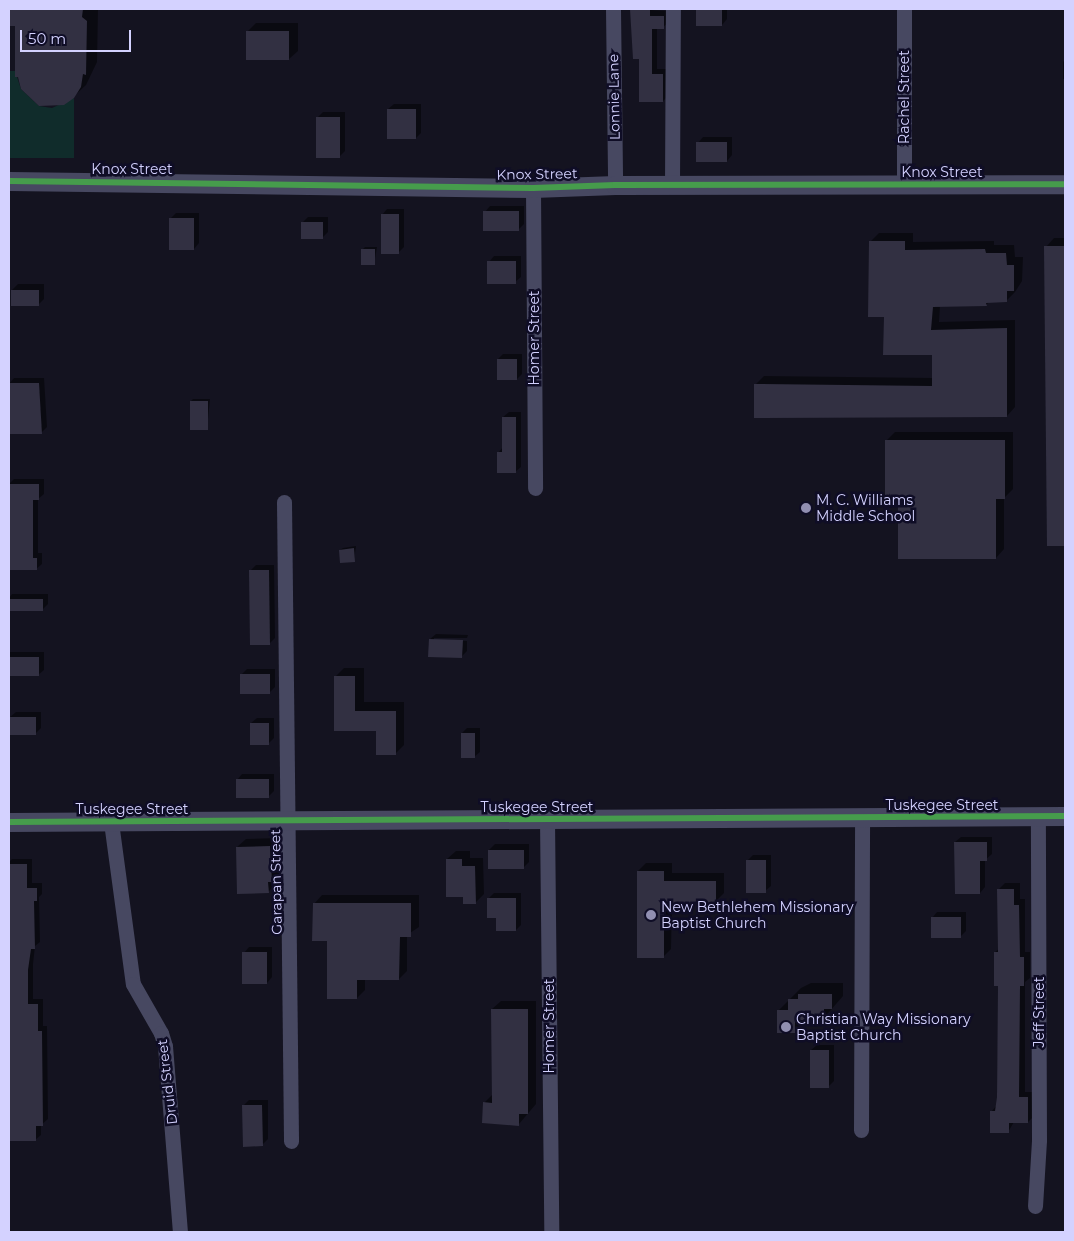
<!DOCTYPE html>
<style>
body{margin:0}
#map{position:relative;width:1074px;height:1241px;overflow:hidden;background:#141320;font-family:Montserrat,sans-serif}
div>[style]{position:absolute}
.green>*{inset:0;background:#102c2b}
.shadow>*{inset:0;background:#0007}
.building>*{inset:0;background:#323042}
.minor>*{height:15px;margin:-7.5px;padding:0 7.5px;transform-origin:7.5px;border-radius:7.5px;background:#474861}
.tertiary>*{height:19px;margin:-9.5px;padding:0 9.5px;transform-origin:9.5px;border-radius:9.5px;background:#474861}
.cycleway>*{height:6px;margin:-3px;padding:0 3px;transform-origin:3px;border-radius:3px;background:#469c4c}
.dots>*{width:14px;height:14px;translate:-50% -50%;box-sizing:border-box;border:2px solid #0f0d26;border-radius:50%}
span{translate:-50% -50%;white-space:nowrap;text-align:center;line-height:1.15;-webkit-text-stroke:5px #0f0d26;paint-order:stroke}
.street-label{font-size:14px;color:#d4d2ff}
.poi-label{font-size:14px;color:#d4d2ff}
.left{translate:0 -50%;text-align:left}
.frame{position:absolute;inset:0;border:10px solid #d4d2ff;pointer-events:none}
.scale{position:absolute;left:20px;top:30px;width:111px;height:22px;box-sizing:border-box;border:2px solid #d4d2ff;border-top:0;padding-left:6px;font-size:15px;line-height:18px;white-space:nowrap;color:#d4d2ff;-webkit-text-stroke:4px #0f0d26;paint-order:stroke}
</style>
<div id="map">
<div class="green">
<i style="clip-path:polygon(9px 71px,15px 71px,21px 89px,39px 106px,52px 108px,74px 98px,74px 158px,9px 158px)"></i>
</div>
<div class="shadow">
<i style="clip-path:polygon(9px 9px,98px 10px,97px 62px,86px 85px,73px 97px,16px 25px,9px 25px)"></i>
<i style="clip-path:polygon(632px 9px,669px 11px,669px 22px,663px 27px,657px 27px,657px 69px,668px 69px,668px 96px,663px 101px,640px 58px,632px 29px)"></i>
<i style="clip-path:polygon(698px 9px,727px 9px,727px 19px,722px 25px,698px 25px)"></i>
<i style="clip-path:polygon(256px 23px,298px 23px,298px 51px,289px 59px,247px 32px)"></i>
<i style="clip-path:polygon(1065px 60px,1065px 79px,1063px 79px,1063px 62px)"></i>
<i style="clip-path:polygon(394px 104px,421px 104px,421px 133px,416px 138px,388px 109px)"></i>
<i style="clip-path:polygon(323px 112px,345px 112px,345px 151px,339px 157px,317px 118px)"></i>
<i style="clip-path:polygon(703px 137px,732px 137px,732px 155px,727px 161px,698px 143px)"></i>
<i style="clip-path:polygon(490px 206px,524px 206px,524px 224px,518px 230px,485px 212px)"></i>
<i style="clip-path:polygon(387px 209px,404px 209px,404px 247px,399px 252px,382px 215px)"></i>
<i style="clip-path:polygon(176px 213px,199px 213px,199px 243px,194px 249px,171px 218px)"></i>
<i style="clip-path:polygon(308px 217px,328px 217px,328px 232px,322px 238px,302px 223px)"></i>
<i style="clip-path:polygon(879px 233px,913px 233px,913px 242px,994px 241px,994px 245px,1014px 245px,1015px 257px,1023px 257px,1022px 281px,1015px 292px,1006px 301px,990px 301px,986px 305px,940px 306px,939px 322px,1015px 320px,1015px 407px,1007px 416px,755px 385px,764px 376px,933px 378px,933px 354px,885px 315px,870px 242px)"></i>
<i style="clip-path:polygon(1054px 238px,1065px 238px,1065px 545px,1048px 545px,1046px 247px)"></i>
<i style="clip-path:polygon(365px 247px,377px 247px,374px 264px,362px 250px)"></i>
<i style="clip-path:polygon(494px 256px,521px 256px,521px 277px,515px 282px,489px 262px)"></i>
<i style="clip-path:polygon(18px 284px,44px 284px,44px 299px,38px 305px,12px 290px)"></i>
<i style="clip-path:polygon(503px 354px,522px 354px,522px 374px,517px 379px,498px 359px)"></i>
<i style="clip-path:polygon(14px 378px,44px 378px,47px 427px,42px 432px,9px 432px,9px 384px)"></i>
<i style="clip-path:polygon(193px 399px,210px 399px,207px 429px,191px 401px)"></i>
<i style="clip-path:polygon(509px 412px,521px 412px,521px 467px,515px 472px,498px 453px,503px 447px,503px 417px)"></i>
<i style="clip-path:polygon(895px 432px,1013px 432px,1013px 489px,1004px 498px,1004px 549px,996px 558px,899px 499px,886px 441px)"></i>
<i style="clip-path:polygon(14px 479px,44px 479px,44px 494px,38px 499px,38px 553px,42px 553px,42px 564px,36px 569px,9px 569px,9px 484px)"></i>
<i style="clip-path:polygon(356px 546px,354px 561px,340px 550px,343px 548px)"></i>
<i style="clip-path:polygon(256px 565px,274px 565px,275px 638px,269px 644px,251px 570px)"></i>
<i style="clip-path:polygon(12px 594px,48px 594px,48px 604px,42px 610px,9px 610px,9px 598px)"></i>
<i style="clip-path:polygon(436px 634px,468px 635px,467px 638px,434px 638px,434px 640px,467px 641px,467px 651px,462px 656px,430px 639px)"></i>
<i style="clip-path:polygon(44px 652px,44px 670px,38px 675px,9px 675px,9px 652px)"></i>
<i style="clip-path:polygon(344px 668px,364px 668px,364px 702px,404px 702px,404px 745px,396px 753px,377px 729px,335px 729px,335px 677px)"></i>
<i style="clip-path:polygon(247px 669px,275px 669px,275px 687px,269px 693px,241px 675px)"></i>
<i style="clip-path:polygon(16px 712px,41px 712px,41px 728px,35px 734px,10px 717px)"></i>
<i style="clip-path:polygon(257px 718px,274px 718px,274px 738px,268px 744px,251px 723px)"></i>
<i style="clip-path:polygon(467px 728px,480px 728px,480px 752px,474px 757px,462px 733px)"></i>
<i style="clip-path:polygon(242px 774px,274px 774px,274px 791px,268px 797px,237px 780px)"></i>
<i style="clip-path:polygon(961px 837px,992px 837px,992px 854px,985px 860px,985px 887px,980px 893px,955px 842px)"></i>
<i style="clip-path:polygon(278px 838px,280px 872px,277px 883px,268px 892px,237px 847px,246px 839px)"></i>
<i style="clip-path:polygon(495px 844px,529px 844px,529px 862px,523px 868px,489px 850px)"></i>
<i style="clip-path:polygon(456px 851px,470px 851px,470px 858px,483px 858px,484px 894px,475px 903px,464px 896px,447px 859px)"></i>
<i style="clip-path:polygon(753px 855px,771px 855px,771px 886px,765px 891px,748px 860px)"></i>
<i style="clip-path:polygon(12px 859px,32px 859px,32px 883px,42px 883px,42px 894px,39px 897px,40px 942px,35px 946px,33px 964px,33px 999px,43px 999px,43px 1026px,47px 1026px,48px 1119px,41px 1125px,41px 1135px,35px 1140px,9px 1015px,9px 862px)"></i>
<i style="clip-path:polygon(646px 863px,672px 863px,672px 873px,724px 873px,724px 893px,716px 901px,672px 901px,671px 949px,663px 957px,638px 871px)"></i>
<i style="clip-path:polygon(1005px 883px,1020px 883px,1020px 899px,1025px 899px,1025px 952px,1030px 952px,1030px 978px,1025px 982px,1025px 1092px,1034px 1092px,1034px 1116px,1028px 1122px,1014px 1122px,1008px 1132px,991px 1112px,997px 1105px,999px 985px,995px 952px,999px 949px,998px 890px)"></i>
<i style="clip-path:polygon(494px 893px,521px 893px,521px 925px,516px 930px,497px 917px,489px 898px)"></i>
<i style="clip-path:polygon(322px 895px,419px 895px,419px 927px,407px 935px,407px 971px,399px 979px,365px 979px,365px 990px,357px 998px,314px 904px)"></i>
<i style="clip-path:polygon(937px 912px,966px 912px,966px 931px,961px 936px,932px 918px)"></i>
<i style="clip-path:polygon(249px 947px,272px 947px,272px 977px,267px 983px,244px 953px)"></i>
<i style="clip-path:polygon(811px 983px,843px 983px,843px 996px,823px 1019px,806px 1019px,794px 1032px,778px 1011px,801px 988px)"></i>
<i style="clip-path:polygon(501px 1001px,536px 1001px,536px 1104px,519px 1124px,484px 1103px,493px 1094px,492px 1009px)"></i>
<i style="clip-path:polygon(817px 1045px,834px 1045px,834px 1081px,828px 1087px,811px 1050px)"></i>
<i style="clip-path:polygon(249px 1100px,268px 1100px,268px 1139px,262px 1145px,244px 1105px)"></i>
</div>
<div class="building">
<i style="clip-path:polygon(9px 9px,83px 9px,82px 17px,87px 21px,86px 75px,83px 74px,81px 87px,74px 98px,64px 105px,39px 106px,21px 89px,18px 77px,15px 77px,15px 26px,9px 26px)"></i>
<i style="clip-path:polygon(630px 9px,650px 9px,650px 16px,664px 16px,664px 29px,652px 29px,652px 74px,663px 74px,663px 102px,639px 102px,639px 59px,633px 59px)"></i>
<i style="clip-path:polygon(696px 9px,722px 9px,722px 26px,696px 26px)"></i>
<i style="clip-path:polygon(246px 31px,289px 31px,289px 60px,246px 60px)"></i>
<i style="clip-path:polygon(387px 109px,416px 109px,416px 139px,387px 139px)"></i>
<i style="clip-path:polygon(316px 117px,340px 117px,340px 158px,316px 158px)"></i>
<i style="clip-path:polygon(696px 142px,727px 142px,727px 162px,696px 162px)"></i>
<i style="clip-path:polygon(483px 211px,519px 211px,519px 231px,483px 231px)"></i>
<i style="clip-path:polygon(381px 214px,399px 214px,399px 254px,381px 254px)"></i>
<i style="clip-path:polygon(169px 218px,194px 218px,194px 250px,169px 250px)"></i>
<i style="clip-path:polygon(301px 222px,323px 222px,323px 239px,301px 239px)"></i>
<i style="clip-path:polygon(869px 241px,905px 241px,905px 250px,985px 249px,986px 253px,1006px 253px,1007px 265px,1014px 265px,1014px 291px,1007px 291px,1007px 302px,986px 303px,987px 306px,933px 307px,931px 330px,1007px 328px,1007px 417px,754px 418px,754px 384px,932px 386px,932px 355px,883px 355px,884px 317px,868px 317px)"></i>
<i style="clip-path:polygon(1044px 246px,1065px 246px,1065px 546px,1047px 546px)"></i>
<i style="clip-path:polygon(361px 249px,375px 249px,375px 265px,361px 265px)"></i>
<i style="clip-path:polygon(487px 261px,516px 261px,516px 284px,487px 284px)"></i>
<i style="clip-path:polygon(11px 290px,39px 290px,39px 306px,11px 306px)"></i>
<i style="clip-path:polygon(497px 359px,517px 359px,517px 380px,497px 380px)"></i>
<i style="clip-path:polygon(9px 383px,39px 383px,42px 434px,9px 434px)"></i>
<i style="clip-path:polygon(190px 401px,208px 401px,208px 430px,190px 430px)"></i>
<i style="clip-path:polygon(502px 417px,516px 417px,516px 473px,497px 473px,497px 452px,502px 452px)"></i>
<i style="clip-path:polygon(885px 440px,1005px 440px,1005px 499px,996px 499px,996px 559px,898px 559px,898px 500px,885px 500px)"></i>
<i style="clip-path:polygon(9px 484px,39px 484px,39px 500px,33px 500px,33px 558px,37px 558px,37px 570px,9px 570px)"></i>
<i style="clip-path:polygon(354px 548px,355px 562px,340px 563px,339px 550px)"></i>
<i style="clip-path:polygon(249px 570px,269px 570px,270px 645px,250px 645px)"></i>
<i style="clip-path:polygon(9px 599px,43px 599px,43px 611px,9px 611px)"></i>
<i style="clip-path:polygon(429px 639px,463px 640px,462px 658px,428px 657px)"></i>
<i style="clip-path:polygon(9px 657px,39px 657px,39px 676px,9px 676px)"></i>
<i style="clip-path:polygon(240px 674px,270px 674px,270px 694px,240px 694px)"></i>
<i style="clip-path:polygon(334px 676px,355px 676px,355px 711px,396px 711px,396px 755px,376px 755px,376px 731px,334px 731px)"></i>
<i style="clip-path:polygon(9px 717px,36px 717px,36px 735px,9px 735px)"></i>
<i style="clip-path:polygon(250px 723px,269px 723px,269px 745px,250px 745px)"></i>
<i style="clip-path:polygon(461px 733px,475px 733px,475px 758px,461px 758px)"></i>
<i style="clip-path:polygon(236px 779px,269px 779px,269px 798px,236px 798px)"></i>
<i style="clip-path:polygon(954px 842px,987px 842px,987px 861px,980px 861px,980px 894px,955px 894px)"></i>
<i style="clip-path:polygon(270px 846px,272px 882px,268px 882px,269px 893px,237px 894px,236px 847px)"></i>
<i style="clip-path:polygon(488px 850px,524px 850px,524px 869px,488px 869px)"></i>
<i style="clip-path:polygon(446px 859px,462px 859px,462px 866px,475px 866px,476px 904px,463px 904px,463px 897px,446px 897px)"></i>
<i style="clip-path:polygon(746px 860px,766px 860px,766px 893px,746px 893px)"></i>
<i style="clip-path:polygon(9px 864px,27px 864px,27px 888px,37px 888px,37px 901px,34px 901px,35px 949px,31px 949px,28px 970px,28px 1004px,38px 1004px,38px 1031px,42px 1031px,43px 1126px,36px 1126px,36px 1141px,9px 1141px)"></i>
<i style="clip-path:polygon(637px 871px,664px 871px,664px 881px,716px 881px,716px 903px,664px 903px,664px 958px,637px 958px)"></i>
<i style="clip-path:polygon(997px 889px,1014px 889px,1014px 905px,1019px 905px,1020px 957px,1024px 957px,1024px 986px,1020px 986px,1019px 1097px,1028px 1097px,1028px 1123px,1009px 1123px,1009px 1133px,990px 1133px,990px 1111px,995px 1111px,997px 1097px,998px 986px,994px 986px,994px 952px,998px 952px)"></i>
<i style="clip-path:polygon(487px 898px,516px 898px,516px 931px,496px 931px,496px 918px,487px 918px)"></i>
<i style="clip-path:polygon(313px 903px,411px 903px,411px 937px,400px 937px,399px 980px,357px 980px,357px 999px,327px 999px,327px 941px,312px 941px)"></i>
<i style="clip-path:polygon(931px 917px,961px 917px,961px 938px,931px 938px)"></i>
<i style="clip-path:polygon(242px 952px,267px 952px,267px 984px,242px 984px)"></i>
<i style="clip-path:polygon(798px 994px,832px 994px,832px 1009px,824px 1009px,824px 1020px,795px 1020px,795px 1033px,777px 1033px,777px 1010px,788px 1010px,788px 999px,798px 999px)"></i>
<i style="clip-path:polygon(491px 1009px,528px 1009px,528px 1114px,519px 1114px,519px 1126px,482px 1123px,483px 1102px,492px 1103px)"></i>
<i style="clip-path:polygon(810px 1050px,829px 1050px,829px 1088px,810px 1088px)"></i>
<i style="clip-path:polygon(242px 1105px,262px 1105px,263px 1146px,243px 1147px)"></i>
</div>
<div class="minor">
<i style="left:613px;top:9px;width:176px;rotate:89.3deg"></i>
<i style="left:904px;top:9px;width:176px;rotate:90deg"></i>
<i style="left:672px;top:185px;width:176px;rotate:-89.7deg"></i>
<i style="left:533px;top:188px;width:300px;rotate:89.6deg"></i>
<i style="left:284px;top:502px;width:639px;rotate:89.37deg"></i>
<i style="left:547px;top:819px;width:413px;rotate:89.4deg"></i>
<i style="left:111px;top:822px;width:163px;rotate:82.3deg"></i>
<i style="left:133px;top:984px;width:56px;rotate:60.3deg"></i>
<i style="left:161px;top:1033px;width:14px;rotate:73deg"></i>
<i style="left:165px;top:1046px;width:187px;rotate:85.4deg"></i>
<i style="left:861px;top:1130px;width:313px;rotate:-89.8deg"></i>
<i style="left:1035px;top:1206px;width:66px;rotate:-86.5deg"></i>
<i style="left:1039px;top:1140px;width:323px;rotate:-90.2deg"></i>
</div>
<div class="tertiary">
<i style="left:9px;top:181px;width:524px;rotate:0.77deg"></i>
<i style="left:533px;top:188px;width:82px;rotate:-2.1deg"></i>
<i style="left:615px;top:185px;width:450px;rotate:-0.1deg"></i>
<i style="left:9px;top:822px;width:1056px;rotate:-0.33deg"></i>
</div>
<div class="cycleway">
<i style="left:9px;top:181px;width:524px;rotate:0.77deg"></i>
<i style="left:533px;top:188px;width:82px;rotate:-2.1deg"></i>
<i style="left:615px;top:185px;width:450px;rotate:-0.1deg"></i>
<i style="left:9px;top:822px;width:1056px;rotate:-0.33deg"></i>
</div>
<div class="dots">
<i style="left:806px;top:508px;background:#918fb1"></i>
<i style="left:651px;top:915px;background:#918fb1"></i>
<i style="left:786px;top:1027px;background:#918fb1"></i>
</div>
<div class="street-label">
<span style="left:614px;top:97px;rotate:-91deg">Lonnie Lane</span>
<span style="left:904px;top:97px;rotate:-90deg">Rachel Street</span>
<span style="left:132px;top:169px">Knox Street</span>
<span style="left:942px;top:172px">Knox Street</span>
<span style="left:537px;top:174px;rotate:-1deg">Knox Street</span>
<span style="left:534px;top:338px;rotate:-90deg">Homer Street</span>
<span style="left:942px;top:805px">Tuskegee Street</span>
<span style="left:537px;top:807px">Tuskegee Street</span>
<span style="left:132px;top:809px">Tuskegee Street</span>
<span style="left:276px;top:882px;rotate:-91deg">Garapan Street</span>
<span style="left:1039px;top:1012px;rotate:-90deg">Jeff Street</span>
<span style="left:549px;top:1026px;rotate:-90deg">Homer Street</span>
<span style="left:167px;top:1082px;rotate:-97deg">Druid Street</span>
</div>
<div class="poi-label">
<span class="left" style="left:816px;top:508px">M. C. Williams<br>Middle School</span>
<span class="left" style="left:661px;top:915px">New Bethlehem Missionary<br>Baptist Church</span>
<span class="left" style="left:796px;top:1027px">Christian Way Missionary<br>Baptist Church</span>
</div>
<div class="frame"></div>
<div class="scale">50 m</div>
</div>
